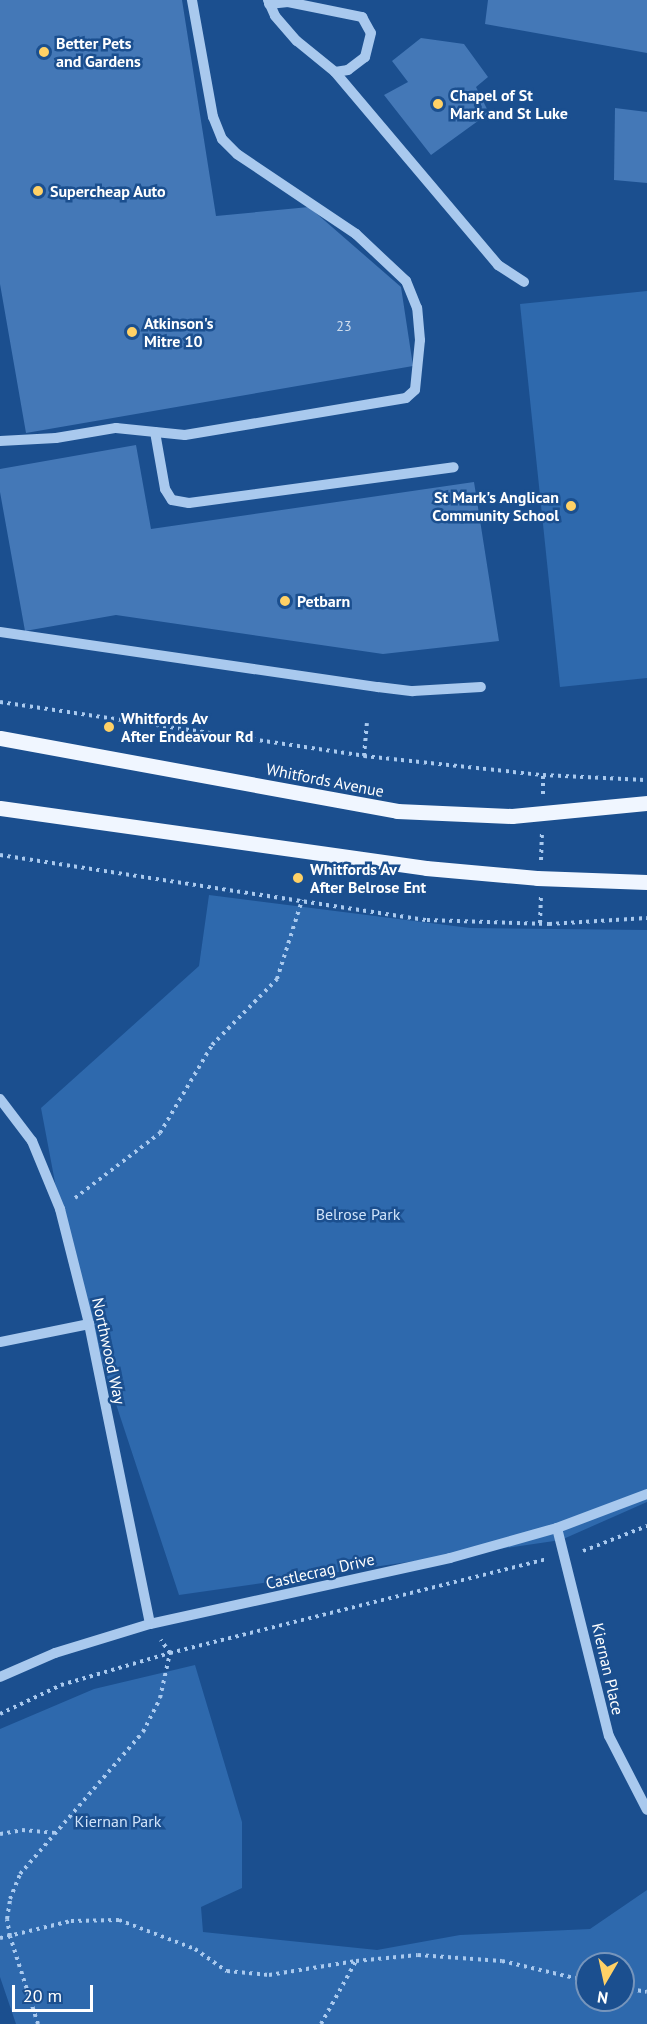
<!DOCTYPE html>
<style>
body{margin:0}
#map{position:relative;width:647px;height:2024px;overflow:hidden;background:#1b4f8f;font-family:"PT Sans",sans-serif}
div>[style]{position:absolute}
.green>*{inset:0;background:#2e69ad}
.building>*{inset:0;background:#4478b7}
.path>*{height:4px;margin-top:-2px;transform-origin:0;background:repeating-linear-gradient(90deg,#a9c9ee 0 3px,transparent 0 7.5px)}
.minor>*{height:10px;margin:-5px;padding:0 5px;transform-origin:5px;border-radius:5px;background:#a9c9ee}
.major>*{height:15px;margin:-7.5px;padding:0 7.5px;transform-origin:7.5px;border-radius:7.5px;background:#f0f6ff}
.dots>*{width:16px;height:16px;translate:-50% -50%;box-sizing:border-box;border:3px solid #1b4f8f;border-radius:50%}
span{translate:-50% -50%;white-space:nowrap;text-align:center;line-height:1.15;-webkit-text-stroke:5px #1b4f8f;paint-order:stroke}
.number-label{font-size:14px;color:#d0dded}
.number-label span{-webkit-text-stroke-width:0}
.poi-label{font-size:16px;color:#fff;font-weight:700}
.left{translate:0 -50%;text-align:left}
.right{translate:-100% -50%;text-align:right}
.street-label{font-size:16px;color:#fff}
.park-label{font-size:16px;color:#cfe3fa}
.north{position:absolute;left:575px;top:1952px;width:60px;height:60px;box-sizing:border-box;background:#1b4f8f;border:2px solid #7695bc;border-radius:50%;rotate:189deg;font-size:16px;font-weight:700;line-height:24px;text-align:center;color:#fff}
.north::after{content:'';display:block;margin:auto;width:21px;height:27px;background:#ffd166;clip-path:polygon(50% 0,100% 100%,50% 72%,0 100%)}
.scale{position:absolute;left:12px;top:1985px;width:81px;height:27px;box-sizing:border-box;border:3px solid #fff;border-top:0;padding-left:8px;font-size:18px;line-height:21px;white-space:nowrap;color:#fff;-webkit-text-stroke:4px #1b4f8f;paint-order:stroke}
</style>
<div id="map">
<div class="green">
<i style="clip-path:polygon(647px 291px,647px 678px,560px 687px,520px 304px)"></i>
<i style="clip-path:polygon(209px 895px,470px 928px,647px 930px,647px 1502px,561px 1540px,179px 1595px,83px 1304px,60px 1209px,41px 1108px,199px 966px)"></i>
<i style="clip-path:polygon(evenodd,195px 1665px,242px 1822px,242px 1888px,201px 1907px,203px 1932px,377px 1950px,460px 1935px,590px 1929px,647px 1890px,647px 2024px,16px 2024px,0 1977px,0 1729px,94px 1689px,195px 1665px,587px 1964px,623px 1964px,623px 2000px,587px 2000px,587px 1964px)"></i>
</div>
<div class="building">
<i style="clip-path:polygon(0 0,182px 0,216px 216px,309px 207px,401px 287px,413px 366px,26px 433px,0 284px)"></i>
<i style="clip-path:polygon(488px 0,647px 0,647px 53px,485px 24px)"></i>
<i style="clip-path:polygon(421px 38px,464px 44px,488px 77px,476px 87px,489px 113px,431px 155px,384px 95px,408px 82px,392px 61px)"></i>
<i style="clip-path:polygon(615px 108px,647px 112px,647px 183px,614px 180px)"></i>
<i style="clip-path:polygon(136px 445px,151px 529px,474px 482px,499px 641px,383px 654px,116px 615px,25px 631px,0 492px,0 469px)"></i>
</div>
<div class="path">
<i style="left:0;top:702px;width:368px;rotate:8.4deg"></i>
<i style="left:364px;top:756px;width:180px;rotate:6.1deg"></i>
<i style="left:543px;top:775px;width:102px;rotate:2.8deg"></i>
<i style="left:364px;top:756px;width:33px;rotate:-85deg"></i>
<i style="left:543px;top:794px;width:19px;rotate:-90deg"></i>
<i style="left:0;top:855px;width:432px;rotate:8.7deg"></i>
<i style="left:427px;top:920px;width:122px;rotate:1.9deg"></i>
<i style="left:549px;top:924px;width:98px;rotate:-3.5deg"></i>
<i style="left:541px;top:860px;width:26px;rotate:-88deg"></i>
<i style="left:540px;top:923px;width:26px;rotate:-88deg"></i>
<i style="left:75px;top:1198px;width:107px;rotate:-37.4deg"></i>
<i style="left:160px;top:1133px;width:102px;rotate:-59.4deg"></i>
<i style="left:212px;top:1045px;width:93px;rotate:-45.4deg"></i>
<i style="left:277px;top:979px;width:83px;rotate:-72.4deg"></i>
<i style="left:583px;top:1551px;width:69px;rotate:-21.3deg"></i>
<i style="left:0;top:1714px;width:68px;rotate:-25.4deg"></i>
<i style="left:61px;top:1685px;width:114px;rotate:-16.4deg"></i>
<i style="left:170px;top:1653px;width:388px;rotate:-14deg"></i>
<i style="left:0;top:1834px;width:22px;rotate:-10deg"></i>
<i style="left:22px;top:1830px;width:33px;rotate:5deg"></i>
<i style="left:0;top:1938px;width:73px;rotate:-13.5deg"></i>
<i style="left:71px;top:1921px;width:48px;rotate:-1.2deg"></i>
<i style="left:119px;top:1920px;width:81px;rotate:20.9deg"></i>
<i style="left:195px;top:1949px;width:39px;rotate:35deg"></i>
<i style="left:227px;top:1971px;width:42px;rotate:5.4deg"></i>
<i style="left:269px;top:1975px;width:88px;rotate:-9.1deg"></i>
<i style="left:623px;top:1988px;width:24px;rotate:9deg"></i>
<i style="left:38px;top:2024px;width:92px;rotate:-107.7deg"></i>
<i style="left:10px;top:1936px;width:17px;rotate:-100deg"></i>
<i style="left:7px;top:1919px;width:20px;rotate:-81deg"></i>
<i style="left:10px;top:1899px;width:27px;rotate:-68deg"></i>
<i style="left:20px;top:1874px;width:188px;rotate:-49.1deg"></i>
<i style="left:143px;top:1732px;width:38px;rotate:-63deg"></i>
<i style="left:160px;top:1698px;width:46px;rotate:-77.5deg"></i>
<i style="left:170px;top:1653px;width:16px;rotate:-125deg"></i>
<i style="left:321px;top:2024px;width:72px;rotate:-60.9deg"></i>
<i style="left:356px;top:1961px;width:62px;rotate:-5.5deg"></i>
<i style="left:418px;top:1955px;width:84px;rotate:4.1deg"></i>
<i style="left:502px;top:1961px;width:87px;rotate:13.2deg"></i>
</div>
<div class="minor">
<i style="left:268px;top:0;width:17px;rotate:66deg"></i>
<i style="left:275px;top:16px;width:33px;rotate:49deg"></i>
<i style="left:297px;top:41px;width:49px;rotate:39.2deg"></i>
<i style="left:335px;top:72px;width:253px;rotate:49.8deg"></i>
<i style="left:498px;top:265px;width:31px;rotate:33deg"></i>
<i style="left:269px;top:4px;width:19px;rotate:-6deg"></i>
<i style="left:288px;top:2px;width:76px;rotate:11.5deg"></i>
<i style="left:362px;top:17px;width:18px;rotate:61deg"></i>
<i style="left:371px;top:33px;width:25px;rotate:104deg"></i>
<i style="left:365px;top:57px;width:21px;rotate:143deg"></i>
<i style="left:348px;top:70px;width:13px;rotate:171deg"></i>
<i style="left:155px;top:432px;width:58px;rotate:80deg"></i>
<i style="left:165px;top:489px;width:13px;rotate:58deg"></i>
<i style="left:172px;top:500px;width:17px;rotate:10deg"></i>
<i style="left:189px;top:503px;width:267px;rotate:-7.7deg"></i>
<i style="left:0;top:441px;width:56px;rotate:-3.1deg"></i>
<i style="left:56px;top:438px;width:61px;rotate:-9.5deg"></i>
<i style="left:116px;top:428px;width:69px;rotate:5.8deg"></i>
<i style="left:185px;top:435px;width:224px;rotate:-9.5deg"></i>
<i style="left:406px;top:398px;width:12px;rotate:-42deg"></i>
<i style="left:415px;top:390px;width:50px;rotate:-84.3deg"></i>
<i style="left:420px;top:340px;width:32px;rotate:-95deg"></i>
<i style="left:417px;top:308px;width:29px;rotate:-112deg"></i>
<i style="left:406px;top:281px;width:69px;rotate:-136.8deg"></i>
<i style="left:356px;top:234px;width:143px;rotate:-146.1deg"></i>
<i style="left:237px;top:154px;width:21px;rotate:-135deg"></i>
<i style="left:222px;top:139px;width:24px;rotate:-112deg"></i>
<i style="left:213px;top:117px;width:119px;rotate:-100.2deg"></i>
<i style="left:0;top:632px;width:382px;rotate:8.3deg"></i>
<i style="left:378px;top:687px;width:35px;rotate:7deg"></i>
<i style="left:413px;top:691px;width:68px;rotate:-3.4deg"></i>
<i style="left:0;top:1099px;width:53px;rotate:52.7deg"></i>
<i style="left:32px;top:1141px;width:74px;rotate:67.6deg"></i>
<i style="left:60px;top:1209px;width:119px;rotate:75.8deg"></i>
<i style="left:89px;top:1324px;width:306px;rotate:78.5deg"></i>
<i style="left:0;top:1342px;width:91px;rotate:-11.4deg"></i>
<i style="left:557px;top:1528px;width:214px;rotate:76deg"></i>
<i style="left:609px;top:1736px;width:83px;rotate:62.8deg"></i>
<i style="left:0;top:1677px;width:60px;rotate:-23.6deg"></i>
<i style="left:55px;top:1653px;width:99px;rotate:-17deg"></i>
<i style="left:150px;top:1624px;width:307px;rotate:-12.4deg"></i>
<i style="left:450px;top:1558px;width:111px;rotate:-15.7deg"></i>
<i style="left:557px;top:1528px;width:96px;rotate:-20.7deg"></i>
</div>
<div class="major">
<i style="left:0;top:738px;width:404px;rotate:10.4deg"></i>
<i style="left:397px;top:811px;width:115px;rotate:2.5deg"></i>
<i style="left:512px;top:816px;width:136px;rotate:-5.5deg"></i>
<i style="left:0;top:808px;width:430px;rotate:8deg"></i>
<i style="left:426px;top:868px;width:111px;rotate:5.1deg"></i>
<i style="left:537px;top:878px;width:110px;rotate:2.1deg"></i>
</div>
<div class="dots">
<i style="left:44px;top:52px;background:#ffd166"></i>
<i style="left:438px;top:104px;background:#ffd166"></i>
<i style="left:38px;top:191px;background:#ffd166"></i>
<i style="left:132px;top:332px;background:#ffd166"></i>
<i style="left:571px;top:506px;background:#ffd166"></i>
<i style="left:285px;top:601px;background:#ffd166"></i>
<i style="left:109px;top:727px;background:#ffd166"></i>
<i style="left:298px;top:878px;background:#ffd166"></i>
</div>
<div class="number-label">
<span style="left:344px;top:326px">23</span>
</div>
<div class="poi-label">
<span class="left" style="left:56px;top:52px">Better Pets<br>and Gardens</span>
<span class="left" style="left:450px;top:104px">Chapel of St<br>Mark and St Luke</span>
<span class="left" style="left:50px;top:191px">Supercheap Auto</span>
<span class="left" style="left:144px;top:332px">Atkinson's<br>Mitre 10</span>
<span class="right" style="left:559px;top:506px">St Mark's Anglican<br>Community School</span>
<span class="left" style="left:297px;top:601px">Petbarn</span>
<span class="left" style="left:121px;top:727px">Whitfords Av<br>After Endeavour Rd</span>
<span class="left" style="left:310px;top:878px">Whitfords Av<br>After Belrose Ent</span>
</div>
<div class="street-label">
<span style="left:325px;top:780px;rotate:11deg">Whitfords Avenue</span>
<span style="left:109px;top:1351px;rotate:78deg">Northwood Way</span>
<span style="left:320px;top:1571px;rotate:-13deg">Castlecrag Drive</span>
<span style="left:608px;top:1669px;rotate:77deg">Kiernan Place</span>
</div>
<div class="park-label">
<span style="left:358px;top:1214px">Belrose Park</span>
<span style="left:118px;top:1821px">Kiernan Park</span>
</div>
<div class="north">N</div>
<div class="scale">20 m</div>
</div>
